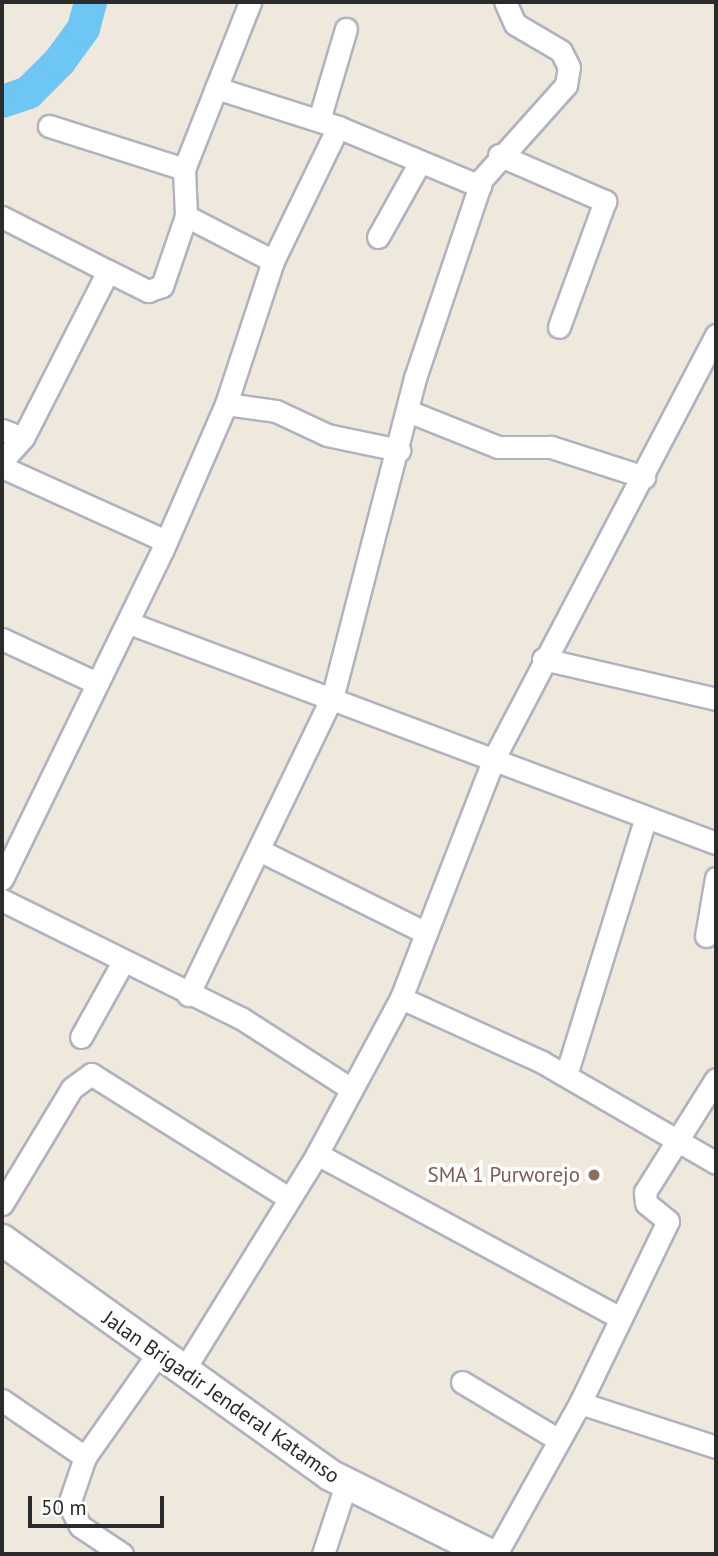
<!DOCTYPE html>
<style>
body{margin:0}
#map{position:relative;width:718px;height:1556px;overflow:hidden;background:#eee8dd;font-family:"PT Sans",sans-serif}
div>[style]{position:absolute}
.river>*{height:33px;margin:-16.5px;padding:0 16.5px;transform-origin:16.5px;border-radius:16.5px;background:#6dc6f3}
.roads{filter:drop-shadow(2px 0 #b1b2bf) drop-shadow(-2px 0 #b1b2bf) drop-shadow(0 2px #b1b2bf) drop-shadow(0 -2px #b1b2bf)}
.minor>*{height:21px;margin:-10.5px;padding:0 10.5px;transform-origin:10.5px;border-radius:10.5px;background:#fff}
.secondary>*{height:30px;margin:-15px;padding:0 15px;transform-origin:15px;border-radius:15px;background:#fff}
.dots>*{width:19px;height:19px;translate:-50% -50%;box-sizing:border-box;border:4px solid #fff;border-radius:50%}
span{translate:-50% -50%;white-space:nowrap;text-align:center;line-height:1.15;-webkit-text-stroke:7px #fff;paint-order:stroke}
.education-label{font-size:21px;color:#785e54}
.right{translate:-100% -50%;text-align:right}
.street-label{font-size:21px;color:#2b2b2b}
.frame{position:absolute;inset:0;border:4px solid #2b2b2b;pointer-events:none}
.scale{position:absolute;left:28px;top:1496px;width:136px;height:32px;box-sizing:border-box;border:4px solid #2b2b2b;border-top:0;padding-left:9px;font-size:21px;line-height:24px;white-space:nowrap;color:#2b2b2b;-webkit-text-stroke:5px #fff;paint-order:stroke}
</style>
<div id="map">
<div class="river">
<i style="left:2px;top:101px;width:28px;rotate:-19deg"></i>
<i style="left:28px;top:92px;width:44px;rotate:-45deg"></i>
<i style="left:59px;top:61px;width:41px;rotate:-54deg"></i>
<i style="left:83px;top:28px;width:27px;rotate:-75deg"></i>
</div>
<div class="roads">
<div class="minor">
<i style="left:216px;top:88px;width:128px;rotate:17.7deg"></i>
<i style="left:338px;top:127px;width:154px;rotate:22.6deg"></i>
<i style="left:319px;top:120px;width:95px;rotate:-73.5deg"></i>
<i style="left:49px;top:126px;width:142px;rotate:17.7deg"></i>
<i style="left:499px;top:155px;width:116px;rotate:23.5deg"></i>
<i style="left:605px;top:201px;width:134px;rotate:110.1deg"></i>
<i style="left:186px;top:216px;width:98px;rotate:27.3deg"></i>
<i style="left:2px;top:217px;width:119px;rotate:27deg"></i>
<i style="left:378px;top:237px;width:86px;rotate:-60.8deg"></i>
<i style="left:226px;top:404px;width:50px;rotate:8deg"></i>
<i style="left:276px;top:411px;width:56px;rotate:25.2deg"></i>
<i style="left:327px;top:435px;width:74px;rotate:11.8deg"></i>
<i style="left:408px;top:411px;width:97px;rotate:21.8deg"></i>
<i style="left:498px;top:447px;width:53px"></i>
<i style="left:551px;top:447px;width:98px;rotate:17.9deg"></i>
<i style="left:2px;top:430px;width:22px;rotate:21deg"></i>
<i style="left:2px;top:461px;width:31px;rotate:-48deg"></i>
<i style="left:23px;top:438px;width:187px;rotate:-63deg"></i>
<i style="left:108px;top:271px;width:45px;rotate:26.6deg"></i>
<i style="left:148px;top:291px;width:15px;rotate:-20deg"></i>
<i style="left:162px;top:286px;width:74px;rotate:-71.1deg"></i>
<i style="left:186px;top:216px;width:47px;rotate:-92.4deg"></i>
<i style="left:184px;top:169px;width:180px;rotate:-68.4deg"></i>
<i style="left:2px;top:467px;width:180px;rotate:24.3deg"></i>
<i style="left:129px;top:623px;width:627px;rotate:20.55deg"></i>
<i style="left:2px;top:639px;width:105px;rotate:24.9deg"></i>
<i style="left:543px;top:659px;width:178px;rotate:13deg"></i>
<i style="left:259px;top:850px;width:186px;rotate:26.4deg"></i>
<i style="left:2px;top:879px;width:367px;rotate:-64deg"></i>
<i style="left:163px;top:549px;width:158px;rotate:-66.5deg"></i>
<i style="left:226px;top:404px;width:151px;rotate:-71.8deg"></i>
<i style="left:273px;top:261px;width:149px;rotate:-64.1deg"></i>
<i style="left:2px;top:900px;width:267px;rotate:26.3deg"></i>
<i style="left:241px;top:1018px;width:131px;rotate:32.8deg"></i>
<i style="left:706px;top:936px;width:59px;rotate:-80.2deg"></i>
<i style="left:188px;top:995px;width:333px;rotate:-64.2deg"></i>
<i style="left:333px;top:695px;width:327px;rotate:-75.5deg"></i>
<i style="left:415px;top:378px;width:210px;rotate:-71.4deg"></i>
<i style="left:482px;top:179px;width:126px;rotate:-48.2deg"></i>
<i style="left:566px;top:85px;width:18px;rotate:-81deg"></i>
<i style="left:569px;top:67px;width:18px;rotate:-117deg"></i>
<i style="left:561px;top:51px;width:53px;rotate:-149.6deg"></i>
<i style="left:515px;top:24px;width:24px;rotate:-114deg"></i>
<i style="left:401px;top:998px;width:155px;rotate:24.4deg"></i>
<i style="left:542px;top:1062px;width:201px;rotate:30.1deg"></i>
<i style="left:81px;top:1037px;width:86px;rotate:-60.8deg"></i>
<i style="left:566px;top:1075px;width:267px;rotate:-72.8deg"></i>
<i style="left:317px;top:1154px;width:343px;rotate:28.4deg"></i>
<i style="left:2px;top:1204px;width:135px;rotate:-58.9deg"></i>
<i style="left:72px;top:1088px;width:24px;rotate:-36deg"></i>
<i style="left:91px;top:1074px;width:234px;rotate:32.1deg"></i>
<i style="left:182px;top:1373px;width:257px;rotate:-58.3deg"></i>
<i style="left:317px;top:1154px;width:177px;rotate:-61.7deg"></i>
<i style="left:401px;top:998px;width:257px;rotate:-68.8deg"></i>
<i style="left:494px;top:758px;width:478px;rotate:-62.3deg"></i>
<i style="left:462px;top:1382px;width:113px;rotate:30.9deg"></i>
<i style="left:2px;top:1400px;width:101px;rotate:34.5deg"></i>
<i style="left:580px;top:1403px;width:143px;rotate:17.9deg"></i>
<i style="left:122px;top:1554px;width:50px;rotate:-146.3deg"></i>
<i style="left:80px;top:1526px;width:25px;rotate:-117deg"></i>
<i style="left:69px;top:1504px;width:50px;rotate:-71.2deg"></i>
<i style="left:85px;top:1457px;width:125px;rotate:-54.8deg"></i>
<i style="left:323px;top:1554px;width:74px;rotate:-71.8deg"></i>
<i style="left:496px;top:1554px;width:173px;rotate:-60.9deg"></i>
<i style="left:580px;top:1403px;width:202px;rotate:-64.2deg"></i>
<i style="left:668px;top:1221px;width:28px;rotate:-141deg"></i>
<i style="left:646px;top:1203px;width:11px;rotate:-95deg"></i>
<i style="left:645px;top:1192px;width:133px;rotate:-57.9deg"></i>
</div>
<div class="secondary">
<i style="left:2px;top:1240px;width:403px;rotate:35.6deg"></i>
<i style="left:330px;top:1475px;width:178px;rotate:26.4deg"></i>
</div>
</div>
<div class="dots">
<i style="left:594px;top:1175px;background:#8d6e63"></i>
</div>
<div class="education-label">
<span class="right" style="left:580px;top:1175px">SMA 1 Purworejo</span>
</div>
<div class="street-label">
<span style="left:221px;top:1397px;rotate:35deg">Jalan Brigadir Jenderal Katamso</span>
</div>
<div class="frame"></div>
<div class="scale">50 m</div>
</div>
